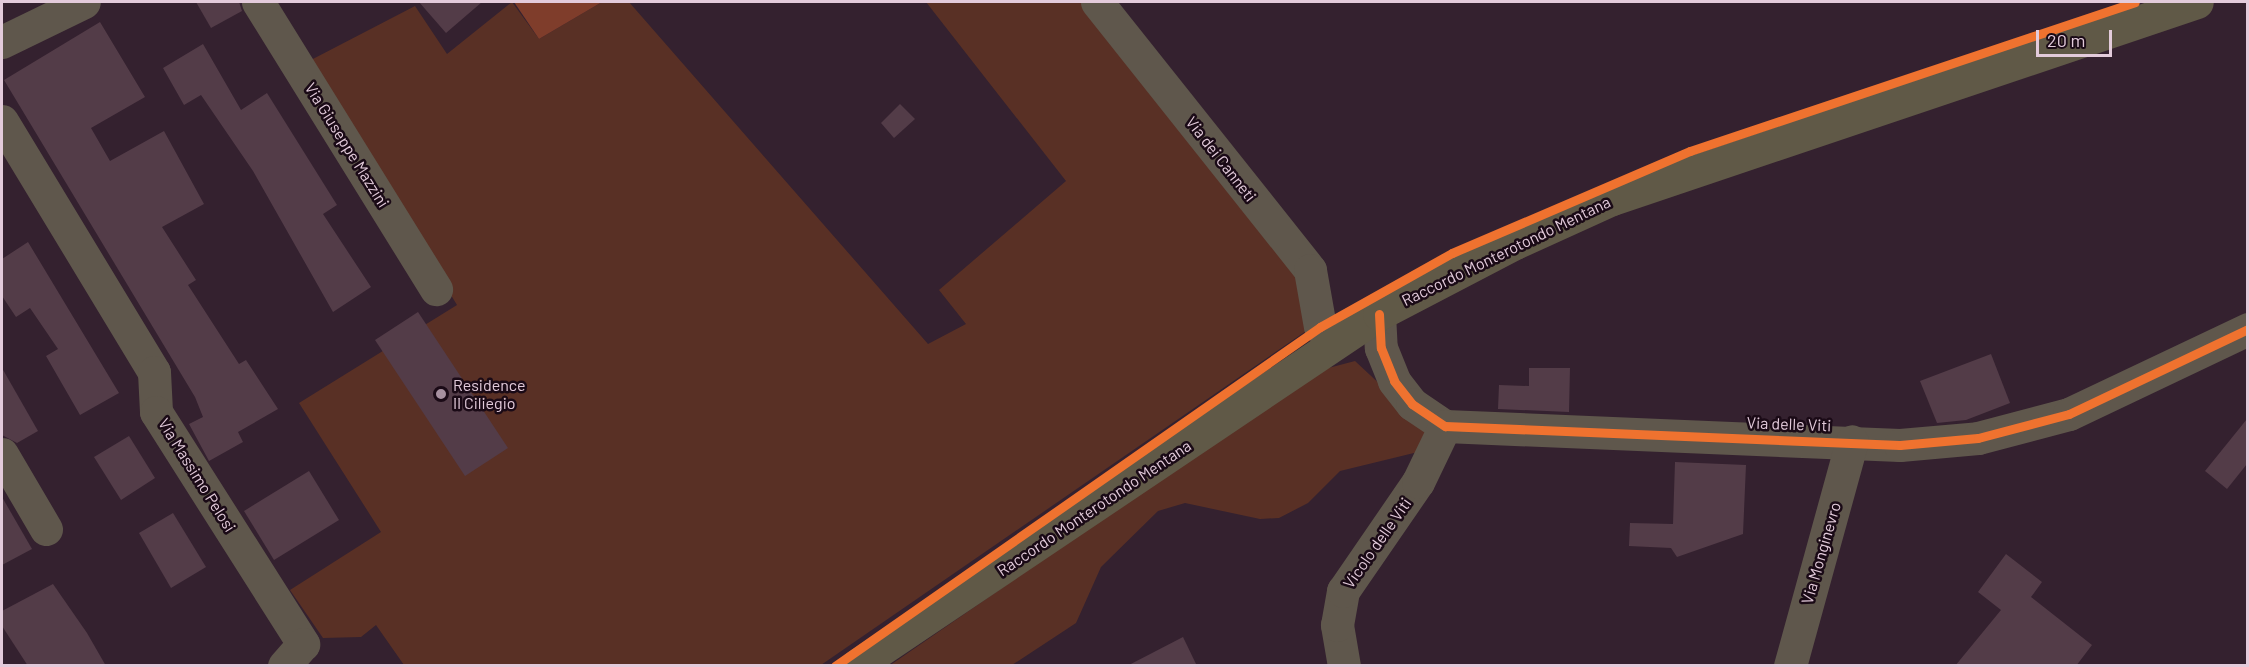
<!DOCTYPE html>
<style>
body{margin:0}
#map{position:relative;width:2249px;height:667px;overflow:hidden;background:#34212f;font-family:Barlow,sans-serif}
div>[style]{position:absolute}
.green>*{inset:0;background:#593025}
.forest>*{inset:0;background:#7f3d2b}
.building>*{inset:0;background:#533c48}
.minor>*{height:33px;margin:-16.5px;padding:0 16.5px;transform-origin:16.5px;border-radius:16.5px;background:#5f574c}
.major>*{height:33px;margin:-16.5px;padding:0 16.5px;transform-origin:16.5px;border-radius:16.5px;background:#605947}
.cycleway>*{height:9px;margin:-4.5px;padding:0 4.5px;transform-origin:4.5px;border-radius:4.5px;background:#ef722f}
.dots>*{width:16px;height:16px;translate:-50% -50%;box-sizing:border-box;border:3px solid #1a0a16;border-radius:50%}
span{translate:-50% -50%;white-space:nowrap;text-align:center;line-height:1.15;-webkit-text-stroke:5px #1a0a16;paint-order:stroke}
.street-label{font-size:16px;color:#e3cbdb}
.poi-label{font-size:16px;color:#e3cbdb}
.left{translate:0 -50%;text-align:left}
.frame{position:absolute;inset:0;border:3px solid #e3cbdb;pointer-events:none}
.scale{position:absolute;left:2036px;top:30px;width:76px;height:27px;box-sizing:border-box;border:3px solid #e3cbdb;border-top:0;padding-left:8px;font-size:18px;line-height:21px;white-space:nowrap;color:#e3cbdb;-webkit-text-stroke:4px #1a0a16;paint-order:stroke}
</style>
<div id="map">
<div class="green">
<i style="clip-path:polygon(512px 2px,539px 39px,602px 2px,629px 2px,928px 344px,966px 324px,939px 290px,1066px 181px,926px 2px,1082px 2px,1305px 277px,1309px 329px,821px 665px,404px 665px,376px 625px,361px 637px,323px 638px,290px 590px,381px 532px,299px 403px,457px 305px,309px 61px,415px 6px,447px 54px)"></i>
<i style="clip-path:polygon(1355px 361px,1428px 429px,1418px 452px,1340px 471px,1308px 503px,1279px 518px,1260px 519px,1185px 503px,1158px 511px,1101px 567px,1076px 623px,1012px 665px,889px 666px,1317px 371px)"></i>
</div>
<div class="forest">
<i style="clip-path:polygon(514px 2px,602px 2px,539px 39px)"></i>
</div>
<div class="building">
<i style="clip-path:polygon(196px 2px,239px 2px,242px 11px,211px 28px)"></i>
<i style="clip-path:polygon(419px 2px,482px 2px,446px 33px)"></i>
<i style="clip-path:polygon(100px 22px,145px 97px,91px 128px,110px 161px,164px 131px,204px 204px,162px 227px,196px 280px,188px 285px,239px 364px,246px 360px,278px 409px,238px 432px,243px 442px,209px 461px,189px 424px,203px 417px,195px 397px,4px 80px)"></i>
<i style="clip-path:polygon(203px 44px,241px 110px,267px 93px,337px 205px,323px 214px,371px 287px,333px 312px,253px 171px,201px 95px,184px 105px,163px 68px)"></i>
<i style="clip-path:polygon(900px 104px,915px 119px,894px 138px,881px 123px)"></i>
<i style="clip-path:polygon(28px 242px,119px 393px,80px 415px,46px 356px,58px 349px,30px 308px,16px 317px,2px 296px,2px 259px)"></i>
<i style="clip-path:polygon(418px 312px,508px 448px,465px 476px,375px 340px)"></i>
<i style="clip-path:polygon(1991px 354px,2010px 403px,1966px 420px,1937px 423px,1920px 381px)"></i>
<i style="clip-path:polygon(2px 368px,38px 431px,17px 443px,2px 435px)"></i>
<i style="clip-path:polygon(1529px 368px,1570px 368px,1569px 412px,1498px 409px,1499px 385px,1529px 386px)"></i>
<i style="clip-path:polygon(2247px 419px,2247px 464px,2227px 489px,2205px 471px)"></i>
<i style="clip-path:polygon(129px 436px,155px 478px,121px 500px,94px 457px)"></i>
<i style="clip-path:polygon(1675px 462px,1746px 465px,1743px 534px,1677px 557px,1671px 548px,1629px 546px,1630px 523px,1673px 524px)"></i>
<i style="clip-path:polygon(309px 471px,339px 520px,274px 560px,244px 511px)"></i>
<i style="clip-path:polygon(2px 497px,32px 549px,2px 565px)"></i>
<i style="clip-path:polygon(173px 513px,206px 567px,171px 588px,139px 533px)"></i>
<i style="clip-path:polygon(2006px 554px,2042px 582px,2031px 597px,2092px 645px,2076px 666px,1955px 666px,2001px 610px,1978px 592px)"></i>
<i style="clip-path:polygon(53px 584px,87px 633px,106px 666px,28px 666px,2px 626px,2px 611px)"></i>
<i style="clip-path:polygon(1183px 637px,1197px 666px,1127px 666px)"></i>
</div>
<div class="minor">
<i style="left:258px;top:2px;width:338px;rotate:58.2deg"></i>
<i style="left:1097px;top:2px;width:342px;rotate:51.5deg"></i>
<i style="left:1310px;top:270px;width:58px;rotate:80deg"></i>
<i style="left:2px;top:42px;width:91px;rotate:-26deg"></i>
<i style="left:2px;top:121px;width:293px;rotate:58.8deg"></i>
<i style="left:154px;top:372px;width:40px;rotate:87.1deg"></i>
<i style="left:156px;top:412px;width:275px;rotate:57.6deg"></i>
<i style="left:303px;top:644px;width:29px;rotate:131deg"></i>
<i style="left:1379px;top:314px;width:34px;rotate:87deg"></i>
<i style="left:1381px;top:348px;width:35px;rotate:68deg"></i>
<i style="left:1394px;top:381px;width:29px;rotate:52deg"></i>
<i style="left:1412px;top:404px;width:40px;rotate:34deg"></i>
<i style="left:1445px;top:426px;width:455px;rotate:2.4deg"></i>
<i style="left:1900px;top:445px;width:78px;rotate:-5.1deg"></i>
<i style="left:1978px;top:438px;width:94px;rotate:-14.8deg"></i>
<i style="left:2069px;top:414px;width:198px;rotate:-25.4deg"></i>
<i style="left:2px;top:454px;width:87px;rotate:59.6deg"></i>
<i style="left:1344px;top:666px;width:42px;rotate:-99.7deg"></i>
<i style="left:1337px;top:625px;width:35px;rotate:-80deg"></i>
<i style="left:1343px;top:591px;width:132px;rotate:-55.5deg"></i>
<i style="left:1418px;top:482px;width:62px;rotate:-64.3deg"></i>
<i style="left:1790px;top:666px;width:233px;rotate:-74.6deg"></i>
</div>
<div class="major">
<i style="left:856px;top:666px;width:630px;rotate:-33.94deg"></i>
<i style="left:1379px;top:314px;width:153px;rotate:-27.6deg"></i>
<i style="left:1515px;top:243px;width:107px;rotate:-24.4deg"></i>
<i style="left:1612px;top:199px;width:617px;rotate:-18.61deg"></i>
</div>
<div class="cycleway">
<i style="left:1379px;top:314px;width:34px;rotate:87deg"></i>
<i style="left:1381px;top:348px;width:35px;rotate:68deg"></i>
<i style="left:1394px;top:381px;width:29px;rotate:52deg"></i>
<i style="left:1412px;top:404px;width:40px;rotate:34deg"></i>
<i style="left:1445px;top:426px;width:455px;rotate:2.4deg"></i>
<i style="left:1900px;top:445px;width:78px;rotate:-5.1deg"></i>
<i style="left:1978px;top:438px;width:94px;rotate:-14.8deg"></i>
<i style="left:2069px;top:414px;width:198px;rotate:-25.4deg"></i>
<i style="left:835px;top:666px;width:592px;rotate:-34.95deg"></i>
<i style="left:1320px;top:327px;width:151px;rotate:-29.3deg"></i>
<i style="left:1452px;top:253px;width:259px;rotate:-23.2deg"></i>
<i style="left:1690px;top:151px;width:469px;rotate:-18.5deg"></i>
</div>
<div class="dots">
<i style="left:441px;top:394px;background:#a6909f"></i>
</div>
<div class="street-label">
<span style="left:347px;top:145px;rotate:58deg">Via Giuseppe Mazzini</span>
<span style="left:1221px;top:159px;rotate:52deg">Via dei Canneti</span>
<span style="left:1506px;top:251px;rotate:-26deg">Raccordo Monterotondo Mentana</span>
<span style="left:1789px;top:424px;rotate:2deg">Via delle Viti</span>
<span style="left:197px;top:475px;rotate:58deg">Via Massimo Pelosi</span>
<span style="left:1094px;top:508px;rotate:-34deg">Raccordo Monterotondo Mentana</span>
<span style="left:1377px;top:543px;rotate:-55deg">Vicolo delle Viti</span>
<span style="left:1821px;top:553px;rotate:-74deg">Via Monginevro</span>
</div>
<div class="poi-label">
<span class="left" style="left:453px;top:394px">Residence<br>Il Ciliegio</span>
</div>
<div class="frame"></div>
<div class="scale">20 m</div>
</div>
